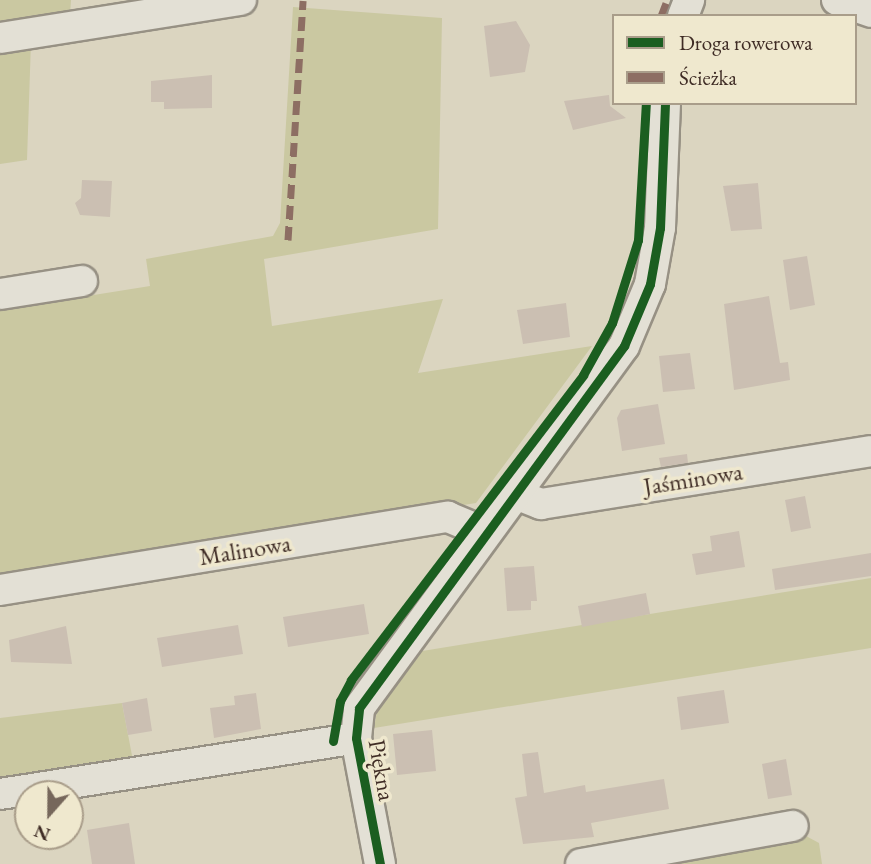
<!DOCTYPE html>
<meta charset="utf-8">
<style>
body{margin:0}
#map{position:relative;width:871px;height:864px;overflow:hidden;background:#dbd5c0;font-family:"EB Garamond",serif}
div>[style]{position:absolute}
.green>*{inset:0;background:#cac8a1}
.building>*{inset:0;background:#cbbfb2}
.roads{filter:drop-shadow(2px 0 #979184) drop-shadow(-2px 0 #979184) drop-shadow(0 2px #979184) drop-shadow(0 -2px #979184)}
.minor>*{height:30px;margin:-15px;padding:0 15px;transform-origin:15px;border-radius:15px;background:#e3e0d5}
.quiet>*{height:7px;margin-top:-3.5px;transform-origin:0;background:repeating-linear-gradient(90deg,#8d6e63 0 14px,transparent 0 21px)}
.cycleway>*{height:9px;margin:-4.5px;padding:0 4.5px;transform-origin:4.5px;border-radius:4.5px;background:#1b5e20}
span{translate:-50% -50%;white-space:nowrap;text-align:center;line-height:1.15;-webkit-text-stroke:7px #efe8ce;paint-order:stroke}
.street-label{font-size:24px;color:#3f2c25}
.legend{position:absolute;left:612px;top:14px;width:245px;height:91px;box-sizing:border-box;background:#efe8ce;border:2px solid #a99d8a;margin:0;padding:9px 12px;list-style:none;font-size:21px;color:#3f2c25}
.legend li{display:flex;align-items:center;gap:14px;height:35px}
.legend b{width:35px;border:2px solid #a99d8a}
.north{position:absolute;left:14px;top:780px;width:70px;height:70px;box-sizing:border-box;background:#efe8ce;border:2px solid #a99d8a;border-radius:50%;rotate:201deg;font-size:19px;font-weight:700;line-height:28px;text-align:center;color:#3f2c25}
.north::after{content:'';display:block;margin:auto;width:24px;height:32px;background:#76675b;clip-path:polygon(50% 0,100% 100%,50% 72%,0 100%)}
</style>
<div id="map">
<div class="green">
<i style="clip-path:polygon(0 0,71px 0,70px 15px,0 26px)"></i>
<i style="clip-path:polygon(293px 7px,442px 18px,438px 229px,264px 259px,272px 326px,443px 299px,418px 373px,592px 346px,476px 503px,0 579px,0 310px,150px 286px,146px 259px,273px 236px,280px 223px)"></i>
<i style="clip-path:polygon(31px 42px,27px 160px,0 164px,0 48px)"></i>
<i style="clip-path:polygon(871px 578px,871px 648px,374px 728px,378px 704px,410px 653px)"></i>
<i style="clip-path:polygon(122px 703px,134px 766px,0 788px,0 718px)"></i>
<i style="clip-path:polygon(806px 836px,819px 843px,822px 864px,639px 864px)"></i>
</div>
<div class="building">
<i style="clip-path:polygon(516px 21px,530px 45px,525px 72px,490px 77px,484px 26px)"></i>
<i style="clip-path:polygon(212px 75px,212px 108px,164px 109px,164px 102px,151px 102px,151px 81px)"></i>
<i style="clip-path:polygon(609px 95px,610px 106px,626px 118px,573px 130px,564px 101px)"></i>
<i style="clip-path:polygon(82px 180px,112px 181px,110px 217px,80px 215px,75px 203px,81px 198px)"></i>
<i style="clip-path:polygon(758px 183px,762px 229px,731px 231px,723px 186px)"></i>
<i style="clip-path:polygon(807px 256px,815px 305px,790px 310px,783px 260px)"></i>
<i style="clip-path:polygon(769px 296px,780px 363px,788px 362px,790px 380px,734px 390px,724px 304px)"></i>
<i style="clip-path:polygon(566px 303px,570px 337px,523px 344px,517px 310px)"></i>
<i style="clip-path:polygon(690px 353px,695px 389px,663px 392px,659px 356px)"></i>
<i style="clip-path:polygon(658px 404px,665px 444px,622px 451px,617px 418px,621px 410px)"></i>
<i style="clip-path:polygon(687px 454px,688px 463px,661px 467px,659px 458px)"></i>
<i style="clip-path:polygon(805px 496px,811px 528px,791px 532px,785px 500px)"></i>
<i style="clip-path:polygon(739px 531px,745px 567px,696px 575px,692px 554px,712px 551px,710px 536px)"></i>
<i style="clip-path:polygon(871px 553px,871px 576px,775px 590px,772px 569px)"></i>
<i style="clip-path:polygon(534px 566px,537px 601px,531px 601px,531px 610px,507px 611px,504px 568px)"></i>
<i style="clip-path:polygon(646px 593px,650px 614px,582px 627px,578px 606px)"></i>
<i style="clip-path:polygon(364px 604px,369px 634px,288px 647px,283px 617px)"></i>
<i style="clip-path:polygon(238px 625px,243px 654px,162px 667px,157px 638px)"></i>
<i style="clip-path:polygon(66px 626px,72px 664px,11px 662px,9px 640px)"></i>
<i style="clip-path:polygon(724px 690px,729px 723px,681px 730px,677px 697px)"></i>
<i style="clip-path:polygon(256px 693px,261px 729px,214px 738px,210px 708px,235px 705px,234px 696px)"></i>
<i style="clip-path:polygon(147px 698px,152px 731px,128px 735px,122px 703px)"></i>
<i style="clip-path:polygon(432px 730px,436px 771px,397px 775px,393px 734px)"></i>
<i style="clip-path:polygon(538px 752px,544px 793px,585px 785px,586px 792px,664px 779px,669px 809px,591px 823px,594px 837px,523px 844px,515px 798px,527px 796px,522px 754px)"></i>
<i style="clip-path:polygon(786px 759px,792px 795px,768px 799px,762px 764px)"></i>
<i style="clip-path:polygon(129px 823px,135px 864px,92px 864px,87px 830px)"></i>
</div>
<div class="roads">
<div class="minor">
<i style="left:837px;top:0;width:36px;rotate:19deg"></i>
<i style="left:683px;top:16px;width:17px;rotate:-69deg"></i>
<i style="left:0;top:38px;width:244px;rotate:-9deg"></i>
<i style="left:0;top:294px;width:83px;rotate:-9deg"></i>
<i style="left:516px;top:494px;width:27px;rotate:22deg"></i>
<i style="left:541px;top:504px;width:334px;rotate:-9.1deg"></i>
<i style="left:0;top:590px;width:454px;rotate:-9.3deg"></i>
<i style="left:448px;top:517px;width:41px;rotate:22.8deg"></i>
<i style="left:0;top:794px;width:360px;rotate:-8.9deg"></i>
<i style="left:380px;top:864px;width:128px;rotate:-100.8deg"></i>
<i style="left:356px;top:738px;width:30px;rotate:-84deg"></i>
<i style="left:359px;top:708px;width:449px;rotate:-53.8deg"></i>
<i style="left:624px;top:346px;width:67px;rotate:-67.2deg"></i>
<i style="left:650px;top:284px;width:57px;rotate:-79.9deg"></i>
<i style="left:660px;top:228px;width:125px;rotate:-87.7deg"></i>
<i style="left:581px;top:864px;width:215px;rotate:-10.2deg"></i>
</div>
</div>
<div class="quiet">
<i style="left:661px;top:16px;width:17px;rotate:-69deg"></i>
<i style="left:288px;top:240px;width:240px;rotate:-86.4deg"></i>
</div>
<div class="cycleway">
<i style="left:333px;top:741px;width:41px;rotate:-80.1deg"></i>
<i style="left:340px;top:701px;width:24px;rotate:-62deg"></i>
<i style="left:351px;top:680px;width:383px;rotate:-52.7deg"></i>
<i style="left:583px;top:375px;width:60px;rotate:-60.9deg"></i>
<i style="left:612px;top:323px;width:87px;rotate:-72.6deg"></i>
<i style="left:638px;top:240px;width:137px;rotate:-86.7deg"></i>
<i style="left:380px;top:864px;width:128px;rotate:-100.8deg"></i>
<i style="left:356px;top:738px;width:30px;rotate:-84deg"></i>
<i style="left:359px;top:708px;width:449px;rotate:-53.8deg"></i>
<i style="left:624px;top:346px;width:67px;rotate:-67.2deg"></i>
<i style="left:650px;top:284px;width:57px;rotate:-79.9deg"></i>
<i style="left:660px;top:228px;width:125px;rotate:-87.7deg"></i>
</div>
<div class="street-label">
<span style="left:693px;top:479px;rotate:-9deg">Jaśminowa</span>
<span style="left:245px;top:550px;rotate:-9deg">Malinowa</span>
<span style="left:382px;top:770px;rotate:80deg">Piękna</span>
</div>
<ul class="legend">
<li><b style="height:9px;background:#1b5e20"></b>Droga rowerowa</li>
<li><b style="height:9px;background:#8d6e63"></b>Ścieżka</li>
</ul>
<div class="north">N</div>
</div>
